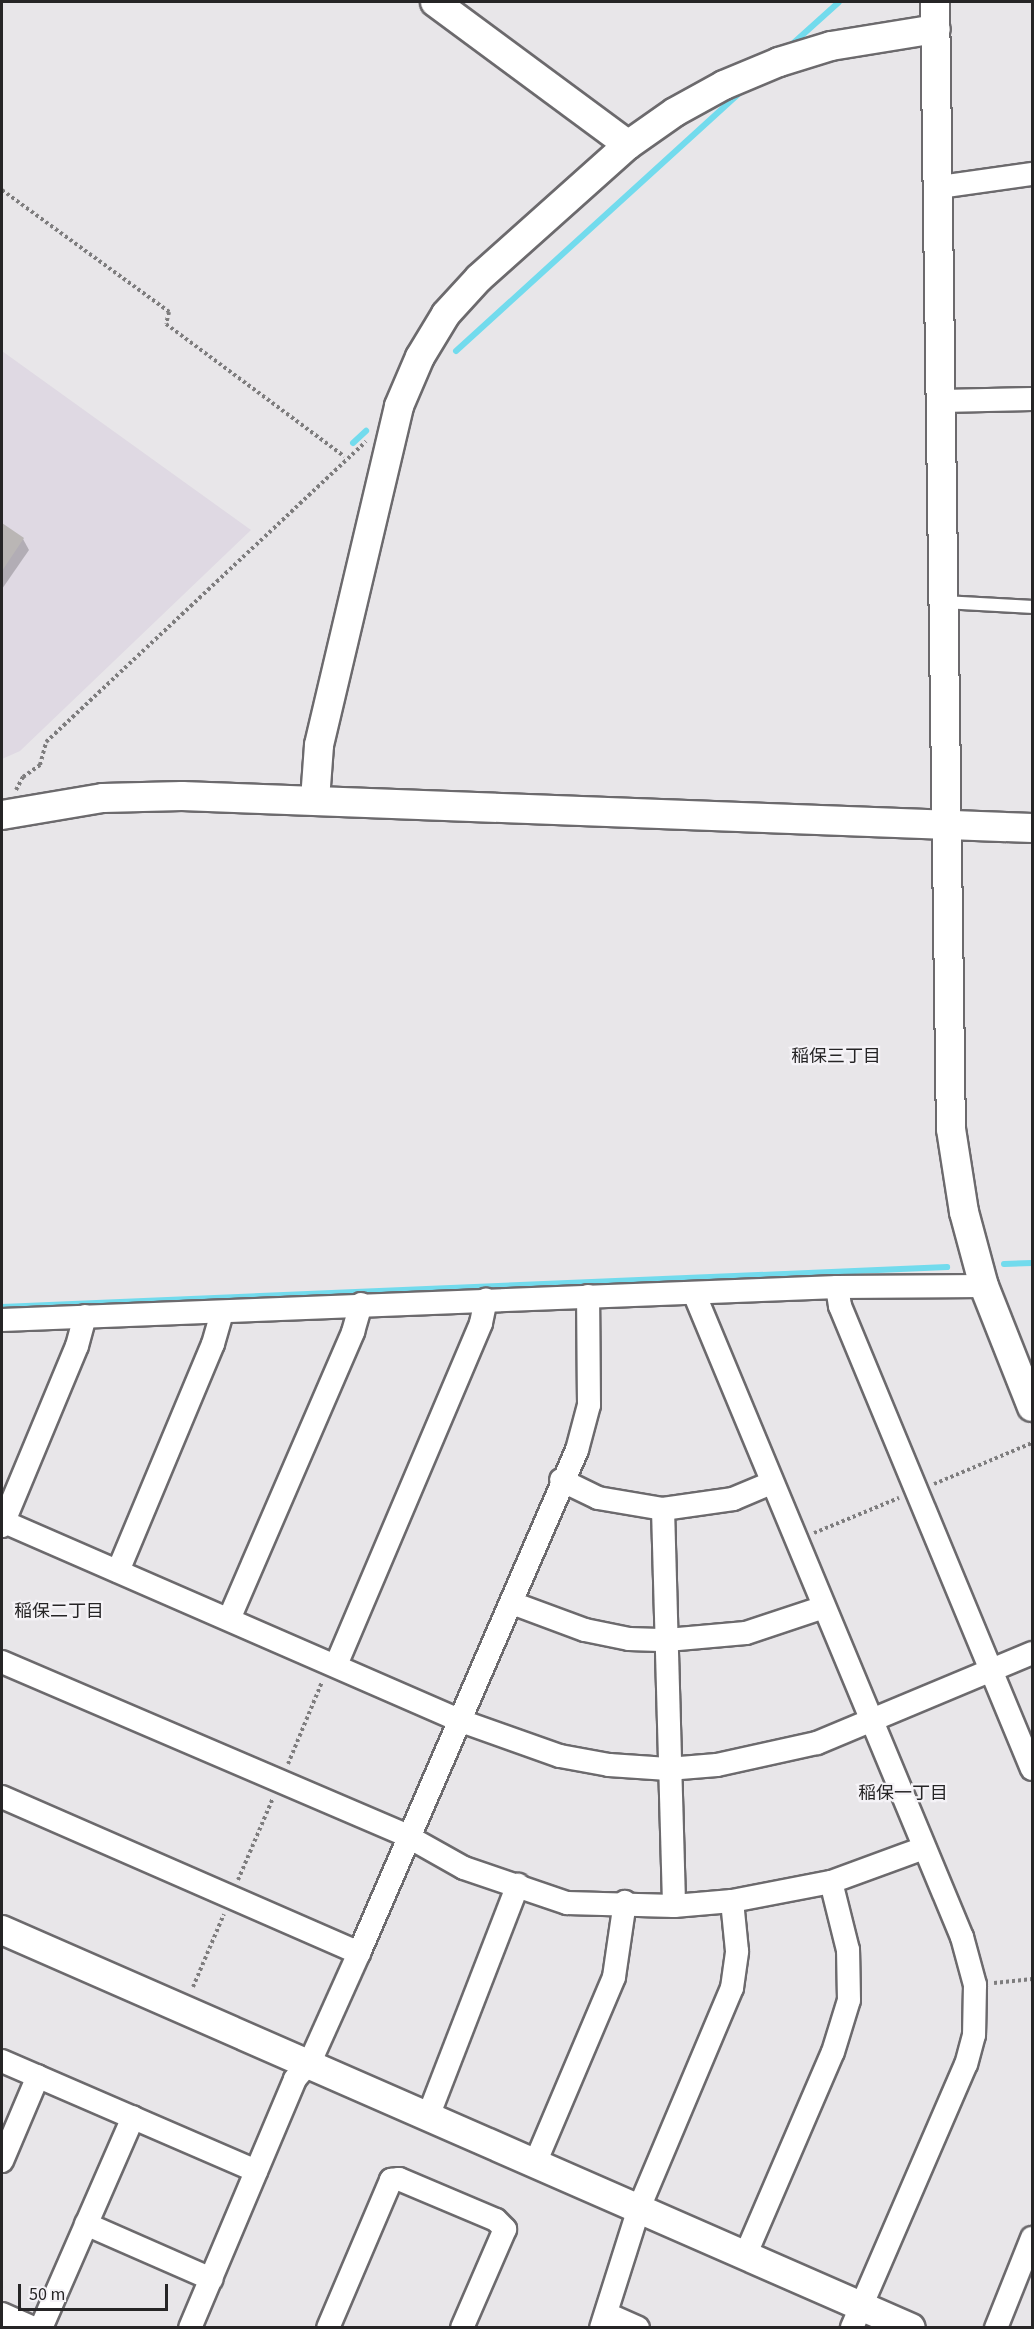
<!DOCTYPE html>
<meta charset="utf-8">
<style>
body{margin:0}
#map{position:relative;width:1034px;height:2329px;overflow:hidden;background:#e8e6e9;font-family:"Source Sans 3","Noto Sans JP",sans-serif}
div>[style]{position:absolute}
.built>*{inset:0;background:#dfd9e3}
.shadow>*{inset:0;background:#0003}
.stream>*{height:6px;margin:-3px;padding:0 3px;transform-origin:3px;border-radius:3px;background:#72dbed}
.building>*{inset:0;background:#bab6b5}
.path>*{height:4px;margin-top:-2px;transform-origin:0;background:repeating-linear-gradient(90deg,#7e7d7e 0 3px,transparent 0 6px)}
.roads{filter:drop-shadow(2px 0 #6c6a6d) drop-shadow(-2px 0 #6c6a6d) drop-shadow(0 2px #6c6a6d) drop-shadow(0 -2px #6c6a6d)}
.service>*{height:12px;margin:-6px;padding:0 6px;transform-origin:6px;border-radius:6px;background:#fff}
.minor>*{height:22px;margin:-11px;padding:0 11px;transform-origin:11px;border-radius:11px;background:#fff}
.tertiary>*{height:28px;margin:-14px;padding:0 14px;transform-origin:14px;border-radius:14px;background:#fff}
span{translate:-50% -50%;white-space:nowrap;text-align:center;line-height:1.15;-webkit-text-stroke:4.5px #f5f3f7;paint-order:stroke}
.neighbourhood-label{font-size:18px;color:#262526}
.frame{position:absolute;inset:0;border:3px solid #262526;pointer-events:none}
.scale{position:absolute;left:18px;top:2284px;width:150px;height:27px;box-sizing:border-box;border:3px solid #262526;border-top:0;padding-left:8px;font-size:18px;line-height:21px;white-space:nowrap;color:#262526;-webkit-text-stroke:4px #f5f3f7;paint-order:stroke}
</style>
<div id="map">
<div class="built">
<i style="clip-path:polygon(2px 351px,251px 530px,20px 751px,2px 759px)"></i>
</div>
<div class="shadow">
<i style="clip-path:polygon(2px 525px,23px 539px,29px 550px,2px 589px)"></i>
</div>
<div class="stream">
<i style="left:789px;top:47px;width:67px;rotate:-42deg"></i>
<i style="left:456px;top:351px;width:387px;rotate:-42.3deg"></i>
<i style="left:353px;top:443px;width:18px;rotate:-43deg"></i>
<i style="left:1004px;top:1264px;width:28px;rotate:-2deg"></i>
<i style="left:2px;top:1307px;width:946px;rotate:-2.42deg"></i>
</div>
<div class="building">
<i style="clip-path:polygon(2px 523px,24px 538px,2px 571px)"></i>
</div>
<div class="path">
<i style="left:2px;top:190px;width:207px;rotate:36.1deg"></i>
<i style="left:169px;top:312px;width:12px;rotate:104deg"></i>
<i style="left:166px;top:324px;width:222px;rotate:36.6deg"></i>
<i style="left:16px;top:790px;width:15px;rotate:-62deg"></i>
<i style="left:23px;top:777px;width:21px;rotate:-35deg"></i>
<i style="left:40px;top:765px;width:24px;rotate:-75deg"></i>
<i style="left:46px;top:742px;width:439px;rotate:-43.2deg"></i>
<i style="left:934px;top:1484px;width:106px;rotate:-22.7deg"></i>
<i style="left:814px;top:1533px;width:92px;rotate:-22.4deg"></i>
<i style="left:288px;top:1764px;width:89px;rotate:-67.5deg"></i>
<i style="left:238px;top:1880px;width:89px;rotate:-66.9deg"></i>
<i style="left:994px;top:1983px;width:38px;rotate:-6deg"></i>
<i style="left:193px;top:1987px;width:79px;rotate:-67deg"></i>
</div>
<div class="roads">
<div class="service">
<i style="left:945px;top:602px;width:87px;rotate:3.3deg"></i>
</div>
<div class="minor">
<i style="left:939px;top:187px;width:94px;rotate:-8deg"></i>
<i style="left:942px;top:401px;width:90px;rotate:-1.3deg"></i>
<i style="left:837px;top:1287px;width:19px;rotate:81deg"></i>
<i style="left:840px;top:1306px;width:501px;rotate:67.48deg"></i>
<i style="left:694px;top:1293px;width:698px;rotate:67.41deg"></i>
<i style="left:962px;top:1937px;width:50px;rotate:74.8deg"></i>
<i style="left:975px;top:1985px;width:50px;rotate:91.1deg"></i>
<i style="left:974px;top:2035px;width:30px;rotate:105deg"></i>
<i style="left:966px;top:2064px;width:288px;rotate:113.4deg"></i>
<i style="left:2px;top:1320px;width:836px;rotate:-2.26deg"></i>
<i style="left:837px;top:1287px;width:147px;rotate:-0.4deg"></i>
<i style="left:561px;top:1480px;width:41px;rotate:25.9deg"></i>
<i style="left:598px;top:1498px;width:66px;rotate:9.6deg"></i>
<i style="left:663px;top:1509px;width:71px;rotate:-8.1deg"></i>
<i style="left:733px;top:1499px;width:41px;rotate:-22.8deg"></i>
<i style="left:663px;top:1509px;width:397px;rotate:88.4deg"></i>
<i style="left:2px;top:1521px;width:501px;rotate:23.54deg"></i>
<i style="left:461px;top:1721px;width:105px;rotate:19.5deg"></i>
<i style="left:560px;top:1756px;width:50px;rotate:10.4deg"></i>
<i style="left:609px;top:1765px;width:59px;rotate:3.9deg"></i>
<i style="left:668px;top:1769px;width:49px;rotate:-4.7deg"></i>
<i style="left:717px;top:1765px;width:102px;rotate:-12.4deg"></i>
<i style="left:817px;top:1743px;width:233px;rotate:-22.7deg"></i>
<i style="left:2px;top:1526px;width:195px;rotate:-67.4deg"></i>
<i style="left:77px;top:1346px;width:31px;rotate:-75deg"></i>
<i style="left:118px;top:1571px;width:246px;rotate:-67.3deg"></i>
<i style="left:213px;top:1344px;width:33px;rotate:-74deg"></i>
<i style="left:512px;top:1603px;width:78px;rotate:20.3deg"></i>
<i style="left:585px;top:1630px;width:45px;rotate:11.6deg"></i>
<i style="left:629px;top:1639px;width:38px;rotate:2deg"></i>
<i style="left:667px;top:1640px;width:79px;rotate:-5.1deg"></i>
<i style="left:746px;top:1633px;width:82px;rotate:-18.4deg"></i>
<i style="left:229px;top:1619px;width:313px;rotate:-66.6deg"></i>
<i style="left:353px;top:1332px;width:29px;rotate:-74deg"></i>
<i style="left:2px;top:1662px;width:441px;rotate:23.2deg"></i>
<i style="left:407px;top:1836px;width:65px;rotate:29.3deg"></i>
<i style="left:464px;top:1868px;width:109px;rotate:18.8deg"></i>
<i style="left:567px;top:1903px;width:107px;rotate:1.6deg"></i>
<i style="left:674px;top:1906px;width:58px;rotate:-4.9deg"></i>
<i style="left:732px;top:1901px;width:101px;rotate:-10.9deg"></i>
<i style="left:831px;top:1882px;width:99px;rotate:-20.1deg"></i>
<i style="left:336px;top:1665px;width:371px;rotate:-67deg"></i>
<i style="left:481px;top:1323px;width:24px;rotate:-78deg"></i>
<i style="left:2px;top:1797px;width:390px;rotate:23.6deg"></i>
<i style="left:2px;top:2061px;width:277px;rotate:23.4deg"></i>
<i style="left:429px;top:2114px;width:246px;rotate:-68.8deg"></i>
<i style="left:2px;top:2161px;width:92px;rotate:-67deg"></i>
<i style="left:536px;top:2161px;width:200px;rotate:-67deg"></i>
<i style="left:614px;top:1977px;width:76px;rotate:-81.7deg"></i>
<i style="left:86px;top:2224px;width:137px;rotate:23.7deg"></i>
<i style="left:745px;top:2256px;width:222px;rotate:-66.7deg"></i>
<i style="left:833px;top:2052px;width:54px;rotate:-72.9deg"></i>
<i style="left:849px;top:2000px;width:50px;rotate:-91.1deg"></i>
<i style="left:848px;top:1950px;width:70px;rotate:-104deg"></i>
<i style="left:2px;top:2314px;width:35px;rotate:24deg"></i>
<i style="left:607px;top:2314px;width:34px;rotate:24deg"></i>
<i style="left:41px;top:2328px;width:230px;rotate:-66.4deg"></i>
<i style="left:190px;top:2328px;width:270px;rotate:-67.1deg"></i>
<i style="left:295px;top:2079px;width:23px;rotate:-49deg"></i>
<i style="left:310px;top:2062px;width:120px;rotate:-65.8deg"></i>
<i style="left:359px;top:1953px;width:548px;rotate:-66.57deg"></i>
<i style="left:577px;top:1450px;width:47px;rotate:-75.1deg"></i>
<i style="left:589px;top:1405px;width:109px;rotate:-90.5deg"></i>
<i style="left:328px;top:2328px;width:161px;rotate:-66.9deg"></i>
<i style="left:391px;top:2180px;width:8px;rotate:-7deg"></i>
<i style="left:399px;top:2179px;width:105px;rotate:22.9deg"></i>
<i style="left:496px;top:2220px;width:13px;rotate:45deg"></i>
<i style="left:505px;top:2229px;width:108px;rotate:113.5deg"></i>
<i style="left:601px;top:2328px;width:126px;rotate:-72.4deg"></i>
<i style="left:639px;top:2208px;width:239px;rotate:-67.1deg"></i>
<i style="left:732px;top:1988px;width:37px;rotate:-82deg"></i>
<i style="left:737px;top:1951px;width:50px;rotate:-95.7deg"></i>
<i style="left:996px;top:2328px;width:97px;rotate:-68.2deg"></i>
</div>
<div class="tertiary">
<i style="left:435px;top:2px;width:240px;rotate:36.5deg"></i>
<i style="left:935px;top:2px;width:1127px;rotate:89.19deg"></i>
<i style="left:951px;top:1129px;width:84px;rotate:81.1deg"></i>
<i style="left:964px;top:1212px;width:77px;rotate:74.9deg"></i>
<i style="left:984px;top:1286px;width:130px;rotate:68.4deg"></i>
<i style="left:315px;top:800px;width:55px;rotate:-85.8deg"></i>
<i style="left:319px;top:745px;width:348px;rotate:-76.7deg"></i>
<i style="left:399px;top:406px;width:53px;rotate:-66.8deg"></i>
<i style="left:420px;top:357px;width:50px;rotate:-58.8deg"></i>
<i style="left:446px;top:314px;width:49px;rotate:-47.5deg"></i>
<i style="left:479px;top:278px;width:200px;rotate:-41.8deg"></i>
<i style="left:628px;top:145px;width:57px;rotate:-35.1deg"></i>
<i style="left:675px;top:112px;width:56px;rotate:-28.9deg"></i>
<i style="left:724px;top:85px;width:60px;rotate:-22.7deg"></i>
<i style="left:779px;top:62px;width:54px;rotate:-17.1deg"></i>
<i style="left:831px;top:46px;width:106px;rotate:-9.2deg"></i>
<i style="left:2px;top:815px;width:102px;rotate:-9.6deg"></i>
<i style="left:103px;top:798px;width:79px;rotate:-1.5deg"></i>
<i style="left:182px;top:796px;width:851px;rotate:2.16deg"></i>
<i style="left:2px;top:1930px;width:992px;rotate:23.65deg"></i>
</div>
</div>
<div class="neighbourhood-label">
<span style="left:836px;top:1057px">稲保三丁目</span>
<span style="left:59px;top:1612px">稲保二丁目</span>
<span style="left:903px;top:1794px">稲保一丁目</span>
</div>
<div class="frame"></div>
<div class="scale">50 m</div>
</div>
